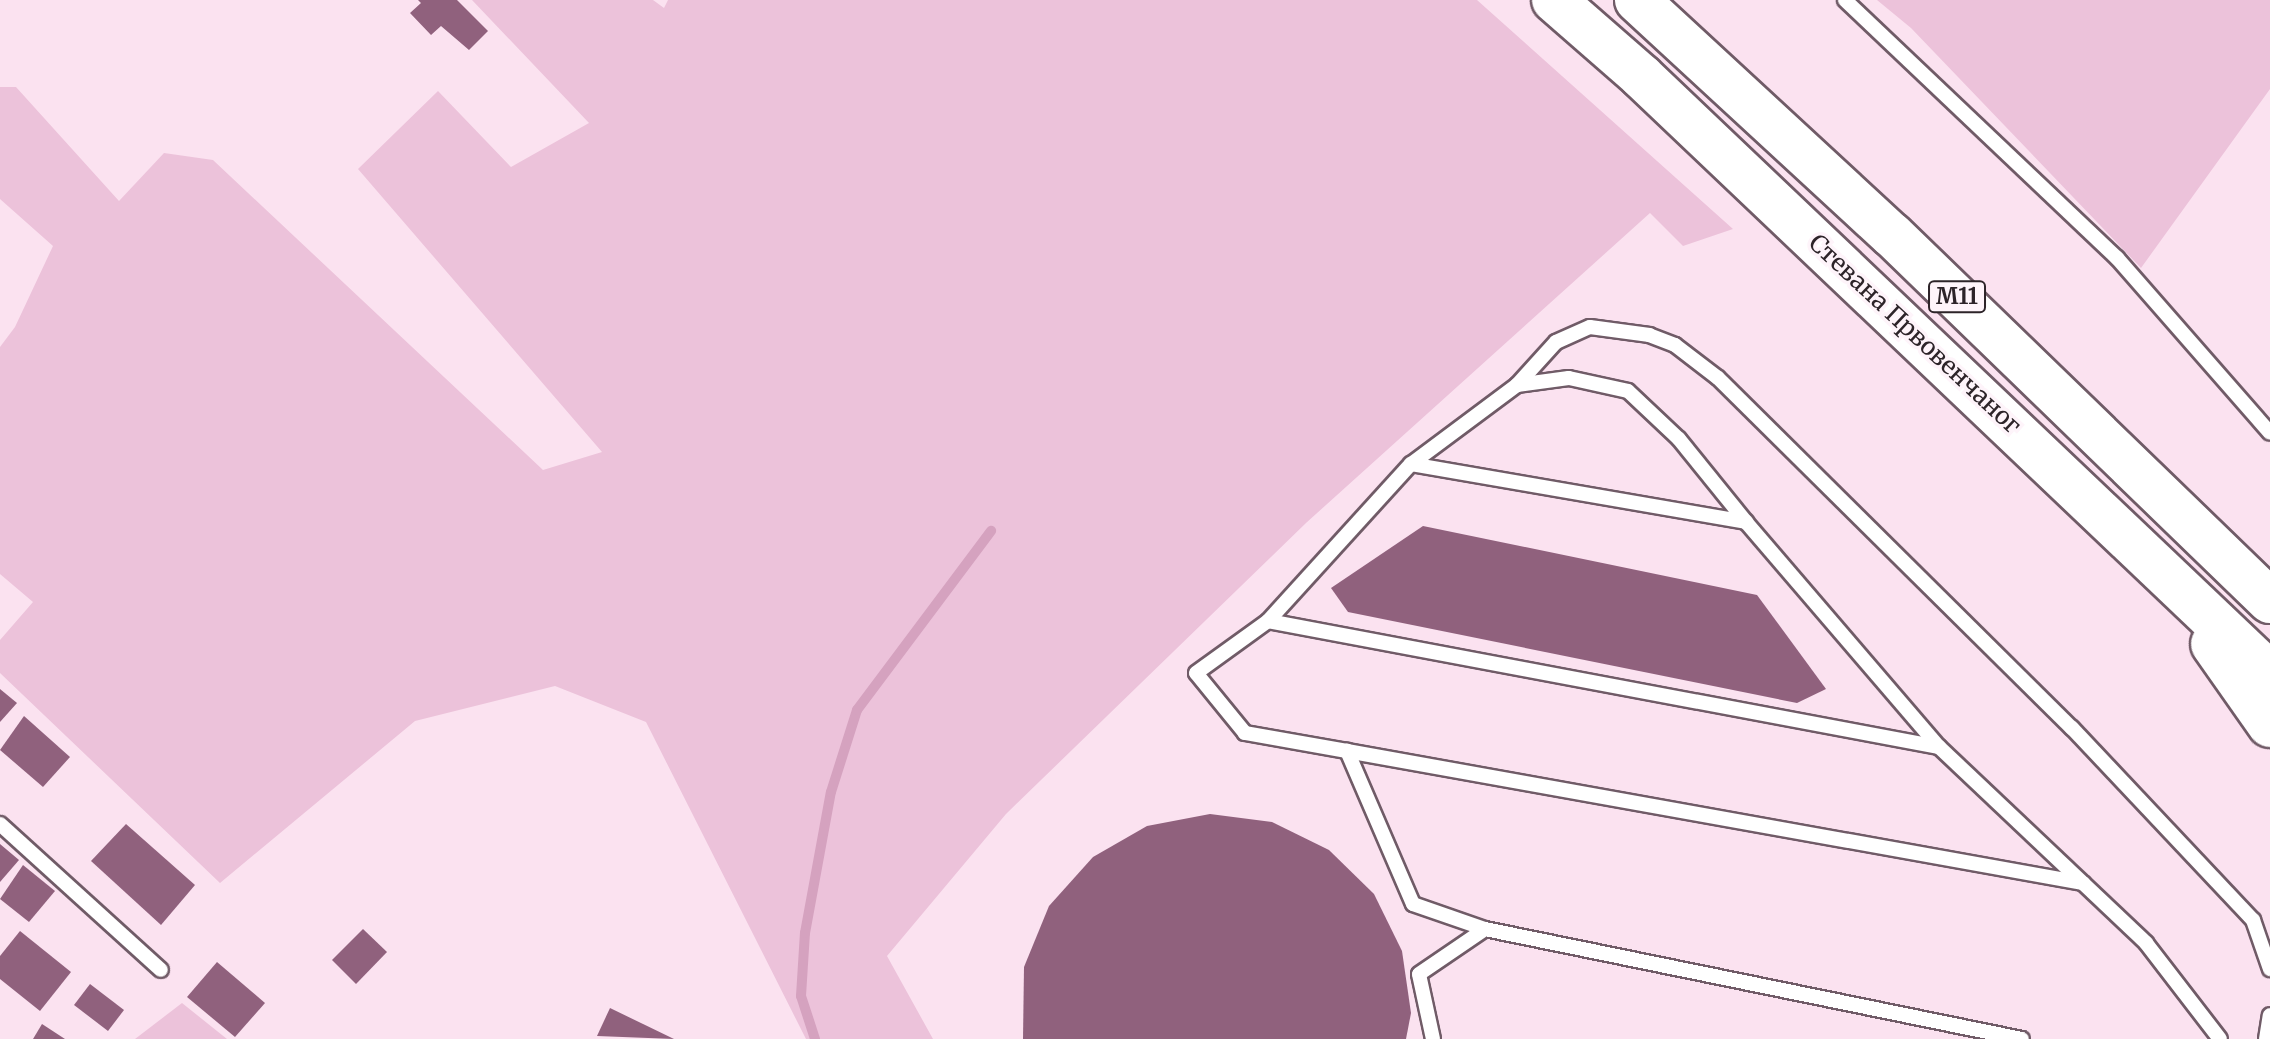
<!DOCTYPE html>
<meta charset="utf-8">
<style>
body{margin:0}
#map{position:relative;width:2270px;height:1039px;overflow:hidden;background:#fbe2f0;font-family:Merriweather,serif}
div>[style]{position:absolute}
.green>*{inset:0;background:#ecc2da}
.stream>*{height:10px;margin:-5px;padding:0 5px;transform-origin:5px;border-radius:5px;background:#d5a2bf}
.building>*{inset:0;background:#90617d}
.roads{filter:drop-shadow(2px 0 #705b67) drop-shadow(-2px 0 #705b67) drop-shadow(0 2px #705b67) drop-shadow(0 -2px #705b67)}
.lane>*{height:14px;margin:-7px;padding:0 7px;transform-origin:7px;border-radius:7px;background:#fff}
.highway>*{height:44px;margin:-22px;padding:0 22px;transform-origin:22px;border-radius:22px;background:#fff}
span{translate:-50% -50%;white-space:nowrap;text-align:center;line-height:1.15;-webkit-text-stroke:7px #fef4fa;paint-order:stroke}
.shield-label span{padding:2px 6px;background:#fef4fa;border:2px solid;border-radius:6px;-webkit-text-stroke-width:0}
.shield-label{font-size:22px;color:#2d2429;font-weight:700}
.street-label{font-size:24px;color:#2d2429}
</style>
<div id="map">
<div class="green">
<i style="clip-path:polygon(472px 0,653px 0,664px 8px,668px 0,1477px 0,1733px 229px,1683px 246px,1650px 213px,1306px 523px,1006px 814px,887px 956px,933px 1039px,806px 1039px,646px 722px,555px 686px,415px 721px,220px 883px,0 673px,0 640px,33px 602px,0 574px,0 347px,15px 327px,53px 246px,0 199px,0 87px,16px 87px,119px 201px,164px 153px,213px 160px,543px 470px,602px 452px,358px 169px,438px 91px,511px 167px,589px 123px)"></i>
<i style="clip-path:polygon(1877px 0,2270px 0,2270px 89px,2141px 268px,1911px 28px)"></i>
<i style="clip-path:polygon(182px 1003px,227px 1039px,135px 1039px)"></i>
</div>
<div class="stream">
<i style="left:815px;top:1039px;width:45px;rotate:-108deg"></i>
<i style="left:801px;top:996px;width:63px;rotate:-86.4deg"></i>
<i style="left:805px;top:933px;width:143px;rotate:-79.6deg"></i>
<i style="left:831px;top:792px;width:86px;rotate:-72.4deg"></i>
<i style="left:857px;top:710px;width:224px;rotate:-53.2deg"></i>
</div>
<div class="building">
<i style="clip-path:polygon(418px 0,457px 0,488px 31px,469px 50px,441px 26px,431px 35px,410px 13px,421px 3px)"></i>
<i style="clip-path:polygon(1423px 526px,1757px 595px,1826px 689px,1797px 703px,1348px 612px,1331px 588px)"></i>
<i style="clip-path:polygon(0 689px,17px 703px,0 722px)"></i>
<i style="clip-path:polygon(24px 716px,70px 757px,43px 787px,0 750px)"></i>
<i style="clip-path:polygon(1210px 814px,1272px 822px,1329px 850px,1374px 894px,1402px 951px,1411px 1013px,1406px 1039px,1023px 1039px,1024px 967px,1049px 906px,1093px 857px,1147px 826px)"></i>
<i style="clip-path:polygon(126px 824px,195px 885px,161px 925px,91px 861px)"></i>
<i style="clip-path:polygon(0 844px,19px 860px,0 882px)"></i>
<i style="clip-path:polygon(23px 865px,55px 891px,29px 922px,0 899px)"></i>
<i style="clip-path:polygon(363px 929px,387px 952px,356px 984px,332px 960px)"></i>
<i style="clip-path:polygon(20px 931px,71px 972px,40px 1011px,0 979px,0 956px)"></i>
<i style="clip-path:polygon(217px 962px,265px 1003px,235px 1037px,187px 997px)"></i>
<i style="clip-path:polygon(90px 984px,124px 1010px,108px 1031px,74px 1005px)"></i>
<i style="clip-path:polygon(610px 1008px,674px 1039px,597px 1036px)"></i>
<i style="clip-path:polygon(42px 1024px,65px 1039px,33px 1039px)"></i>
</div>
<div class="roads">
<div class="lane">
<i style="left:1845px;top:0;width:375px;rotate:43.5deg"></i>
<i style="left:2117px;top:258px;width:232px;rotate:48.8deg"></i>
<i style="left:1517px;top:385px;width:58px;rotate:-47.8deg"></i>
<i style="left:1556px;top:342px;width:37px;rotate:-24deg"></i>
<i style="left:1590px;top:327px;width:60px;rotate:7.7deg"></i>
<i style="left:1649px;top:335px;width:28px;rotate:21deg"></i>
<i style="left:1675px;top:345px;width:54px;rotate:37.5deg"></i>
<i style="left:1718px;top:378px;width:498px;rotate:44.7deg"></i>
<i style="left:2072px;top:728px;width:264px;rotate:46.7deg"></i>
<i style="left:2253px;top:920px;width:52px;rotate:70.9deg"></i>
<i style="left:1411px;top:464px;width:340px;rotate:9.8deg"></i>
<i style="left:1746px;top:522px;width:296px;rotate:49.4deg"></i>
<i style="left:1268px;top:621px;width:683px;rotate:10.64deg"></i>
<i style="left:1939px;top:747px;width:285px;rotate:43.4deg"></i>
<i style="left:2146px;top:943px;width:121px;rotate:52.4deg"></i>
<i style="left:1347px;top:751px;width:104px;rotate:-170deg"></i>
<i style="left:1245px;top:733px;width:77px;rotate:-129.2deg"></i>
<i style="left:1196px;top:673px;width:89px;rotate:-35.8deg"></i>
<i style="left:1268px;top:621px;width:212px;rotate:-47.7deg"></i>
<i style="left:1411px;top:464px;width:132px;rotate:-36.7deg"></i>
<i style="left:1517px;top:385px;width:52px;rotate:-7.7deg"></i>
<i style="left:1569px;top:378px;width:60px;rotate:12.4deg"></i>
<i style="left:1628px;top:391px;width:70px;rotate:43.3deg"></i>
<i style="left:1679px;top:439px;width:107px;rotate:51.1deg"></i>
<i style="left:0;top:824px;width:217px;rotate:42.2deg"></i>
<i style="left:1485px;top:929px;width:76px;rotate:-160.9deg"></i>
<i style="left:1413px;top:904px;width:167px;rotate:-113.3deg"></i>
<i style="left:1347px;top:751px;width:748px;rotate:10.17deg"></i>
<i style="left:1433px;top:1039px;width:66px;rotate:-102.2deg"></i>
<i style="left:1419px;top:974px;width:80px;rotate:-34.3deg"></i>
<i style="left:1485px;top:929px;width:548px;rotate:11.58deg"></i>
<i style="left:2266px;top:1039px;width:24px;rotate:-81deg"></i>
</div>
<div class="highway">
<i style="left:1554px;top:0;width:116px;rotate:41.1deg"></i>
<i style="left:1641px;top:76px;width:868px;rotate:43.55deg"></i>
<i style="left:1637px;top:0;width:347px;rotate:42.7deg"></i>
<i style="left:1892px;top:235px;width:526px;rotate:44.08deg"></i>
<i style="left:2213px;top:644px;width:99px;rotate:54.9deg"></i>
</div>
</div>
<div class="shield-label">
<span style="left:1957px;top:297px">M11</span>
</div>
<div class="street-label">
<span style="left:1915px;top:334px;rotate:43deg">Стевана Првовенчаног</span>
</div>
</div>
